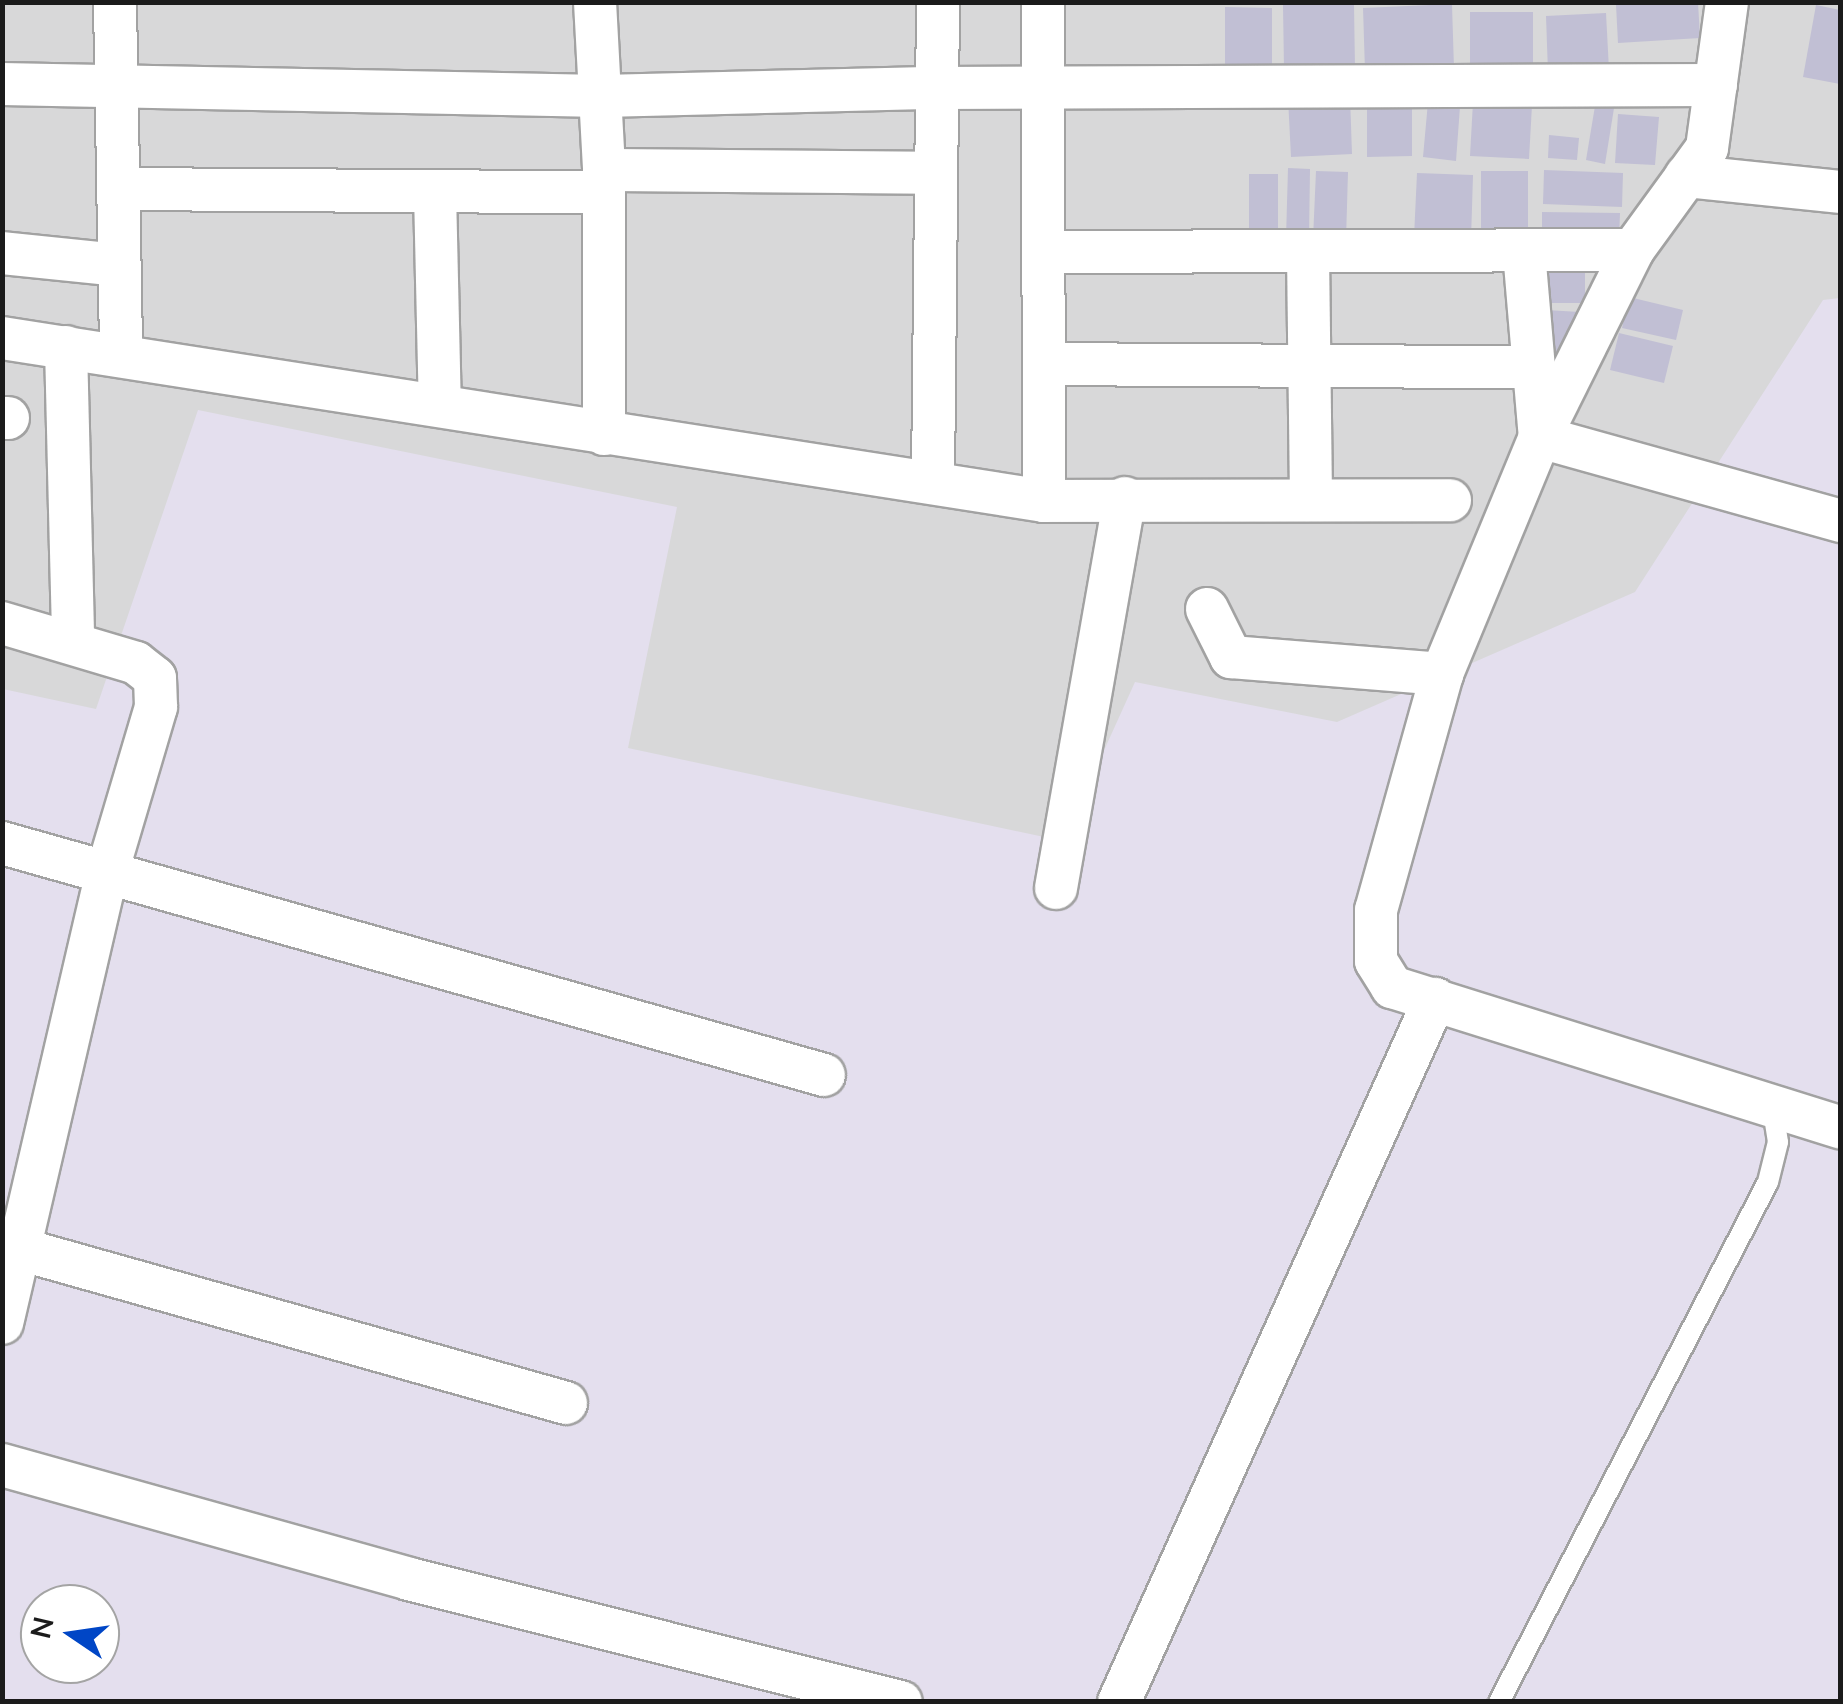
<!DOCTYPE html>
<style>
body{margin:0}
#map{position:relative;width:1843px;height:1704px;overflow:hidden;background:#e4dfee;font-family:"Nunito Sans",sans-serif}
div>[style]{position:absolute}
.residential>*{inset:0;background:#d8d8d9}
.building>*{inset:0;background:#c1bfd4}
.roads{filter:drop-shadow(2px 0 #a2a2a2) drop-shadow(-2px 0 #a2a2a2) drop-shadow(0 2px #a2a2a2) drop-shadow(0 -2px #a2a2a2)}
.lane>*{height:20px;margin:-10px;padding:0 10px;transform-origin:10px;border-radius:10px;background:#fff}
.street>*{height:42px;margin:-21px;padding:0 21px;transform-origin:21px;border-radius:21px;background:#fff}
span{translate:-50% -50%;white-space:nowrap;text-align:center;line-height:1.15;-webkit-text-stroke:8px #fff;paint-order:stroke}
.frame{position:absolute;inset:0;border:5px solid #1b1b1b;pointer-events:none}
.north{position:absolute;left:20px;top:1584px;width:100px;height:100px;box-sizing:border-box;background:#fff;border:2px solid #a4a4a4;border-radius:50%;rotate:283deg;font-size:28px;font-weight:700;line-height:40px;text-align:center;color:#1b1b1b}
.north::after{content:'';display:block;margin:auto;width:35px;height:45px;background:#0046c6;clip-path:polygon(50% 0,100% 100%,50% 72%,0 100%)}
</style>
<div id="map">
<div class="residential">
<i style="clip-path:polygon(3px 3px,1840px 3px,1840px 298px,1823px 300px,1635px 592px,1337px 722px,1135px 682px,1063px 841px,628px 748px,677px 507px,198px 410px,96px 709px,3px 689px)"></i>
</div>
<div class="building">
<i style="clip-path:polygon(1698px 2px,1700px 38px,1618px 43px,1616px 5px)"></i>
<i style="clip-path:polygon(1354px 4px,1355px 69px,1284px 70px,1283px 5px)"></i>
<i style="clip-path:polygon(1452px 4px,1454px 69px,1365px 72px,1363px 8px)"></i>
<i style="clip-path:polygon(1816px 5px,1840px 10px,1840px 84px,1803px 77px)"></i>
<i style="clip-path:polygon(1225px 7px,1272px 8px,1272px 70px,1225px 70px)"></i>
<i style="clip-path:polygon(1470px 12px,1533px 12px,1533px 70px,1470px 71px)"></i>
<i style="clip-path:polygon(1606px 13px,1609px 70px,1548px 73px,1546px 16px)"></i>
<i style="clip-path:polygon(1429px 91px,1461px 93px,1456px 161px,1423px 157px)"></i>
<i style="clip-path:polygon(1367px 93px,1412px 93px,1412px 156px,1367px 157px)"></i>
<i style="clip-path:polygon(1350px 96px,1352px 154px,1291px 157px,1288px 98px)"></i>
<i style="clip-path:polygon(1596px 100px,1615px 102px,1605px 164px,1586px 160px)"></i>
<i style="clip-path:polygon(1473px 102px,1532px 105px,1529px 159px,1470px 156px)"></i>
<i style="clip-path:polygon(1618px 114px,1659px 117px,1655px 165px,1615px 163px)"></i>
<i style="clip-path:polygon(1549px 135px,1579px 138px,1577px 160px,1548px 158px)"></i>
<i style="clip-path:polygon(1288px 168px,1310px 169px,1309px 239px,1286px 238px)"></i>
<i style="clip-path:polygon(1544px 170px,1623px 173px,1622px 207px,1543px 204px)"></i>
<i style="clip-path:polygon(1316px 171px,1348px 172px,1346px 240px,1313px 239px)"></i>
<i style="clip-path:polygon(1481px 171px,1528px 171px,1528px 237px,1481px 237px)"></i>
<i style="clip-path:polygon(1417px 173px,1473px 175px,1471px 239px,1414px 237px)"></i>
<i style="clip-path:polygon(1249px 174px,1278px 174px,1278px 230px,1249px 230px)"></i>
<i style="clip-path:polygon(1542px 212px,1620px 213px,1619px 240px,1542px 239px)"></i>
<i style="clip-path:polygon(1541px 260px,1585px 260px,1585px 303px,1540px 303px)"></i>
<i style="clip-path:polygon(1629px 297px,1683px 310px,1676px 340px,1622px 328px)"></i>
<i style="clip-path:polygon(1546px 310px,1580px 312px,1577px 354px,1542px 351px)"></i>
<i style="clip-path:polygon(1619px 333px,1673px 346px,1664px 383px,1610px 370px)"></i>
</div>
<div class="roads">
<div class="lane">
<i style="left:1499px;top:1702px;width:585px;rotate:-62.65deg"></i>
<i style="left:1768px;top:1182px;width:41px;rotate:-76deg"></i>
<i style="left:1778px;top:1142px;width:36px;rotate:-99deg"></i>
</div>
<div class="street">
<i style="left:115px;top:2px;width:353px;rotate:89deg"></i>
<i style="left:595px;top:2px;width:168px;rotate:86.9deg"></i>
<i style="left:604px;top:170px;width:264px;rotate:90deg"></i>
<i style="left:1043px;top:2px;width:499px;rotate:89.9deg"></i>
<i style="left:1727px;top:2px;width:147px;rotate:97.8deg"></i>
<i style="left:1707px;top:148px;width:126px;rotate:126deg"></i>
<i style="left:1633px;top:250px;width:209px;rotate:116.4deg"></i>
<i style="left:1540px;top:437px;width:256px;rotate:112.5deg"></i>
<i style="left:1442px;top:674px;width:245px;rotate:105.6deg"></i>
<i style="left:1376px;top:910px;width:51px;rotate:90deg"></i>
<i style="left:1376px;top:961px;width:31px;rotate:58deg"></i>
<i style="left:1392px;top:987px;width:469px;rotate:17.4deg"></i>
<i style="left:2px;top:84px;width:600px;rotate:1.15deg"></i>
<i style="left:602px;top:96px;width:335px;rotate:-1.4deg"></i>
<i style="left:937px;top:88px;width:779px;rotate:-0.22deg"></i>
<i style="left:604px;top:170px;width:332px;rotate:0.5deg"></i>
<i style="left:1686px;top:176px;width:155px;rotate:5.9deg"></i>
<i style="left:119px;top:189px;width:485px;rotate:0.4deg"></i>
<i style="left:435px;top:192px;width:213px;rotate:88.7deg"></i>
<i style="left:1044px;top:252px;width:589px;rotate:-0.19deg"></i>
<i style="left:1308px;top:252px;width:248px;rotate:89.3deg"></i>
<i style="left:1524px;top:252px;width:186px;rotate:85.1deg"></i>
<i style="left:1540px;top:437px;width:312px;rotate:15.6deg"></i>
<i style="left:2px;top:253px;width:117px;rotate:5.9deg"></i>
<i style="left:2px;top:338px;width:1055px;rotate:8.89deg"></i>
<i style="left:1044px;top:501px;width:406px;rotate:-0.1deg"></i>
<i style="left:66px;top:347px;width:294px;rotate:88.6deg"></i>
<i style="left:1044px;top:364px;width:490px;rotate:0.4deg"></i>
<i style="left:2px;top:418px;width:6px"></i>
<i style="left:933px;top:481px;width:479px;rotate:-89.4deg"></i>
<i style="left:1207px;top:609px;width:54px;rotate:63.4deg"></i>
<i style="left:1231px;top:657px;width:212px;rotate:4.6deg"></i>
<i style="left:2px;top:623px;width:140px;rotate:16.6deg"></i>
<i style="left:136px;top:663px;width:24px;rotate:38deg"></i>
<i style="left:155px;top:678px;width:29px;rotate:88deg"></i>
<i style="left:156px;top:707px;width:172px;rotate:106.5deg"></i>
<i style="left:107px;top:872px;width:463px;rotate:103.1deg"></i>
<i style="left:2px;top:843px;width:854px;rotate:15.76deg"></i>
<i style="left:1056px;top:888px;width:396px;rotate:-80deg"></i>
<i style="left:2px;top:1244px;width:586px;rotate:15.74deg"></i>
<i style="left:2px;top:1465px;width:423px;rotate:15.6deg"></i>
<i style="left:409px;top:1579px;width:507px;rotate:14.04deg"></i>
<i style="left:1119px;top:1702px;width:771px;rotate:-65.8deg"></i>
</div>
</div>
<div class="frame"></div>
<div class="north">N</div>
</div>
